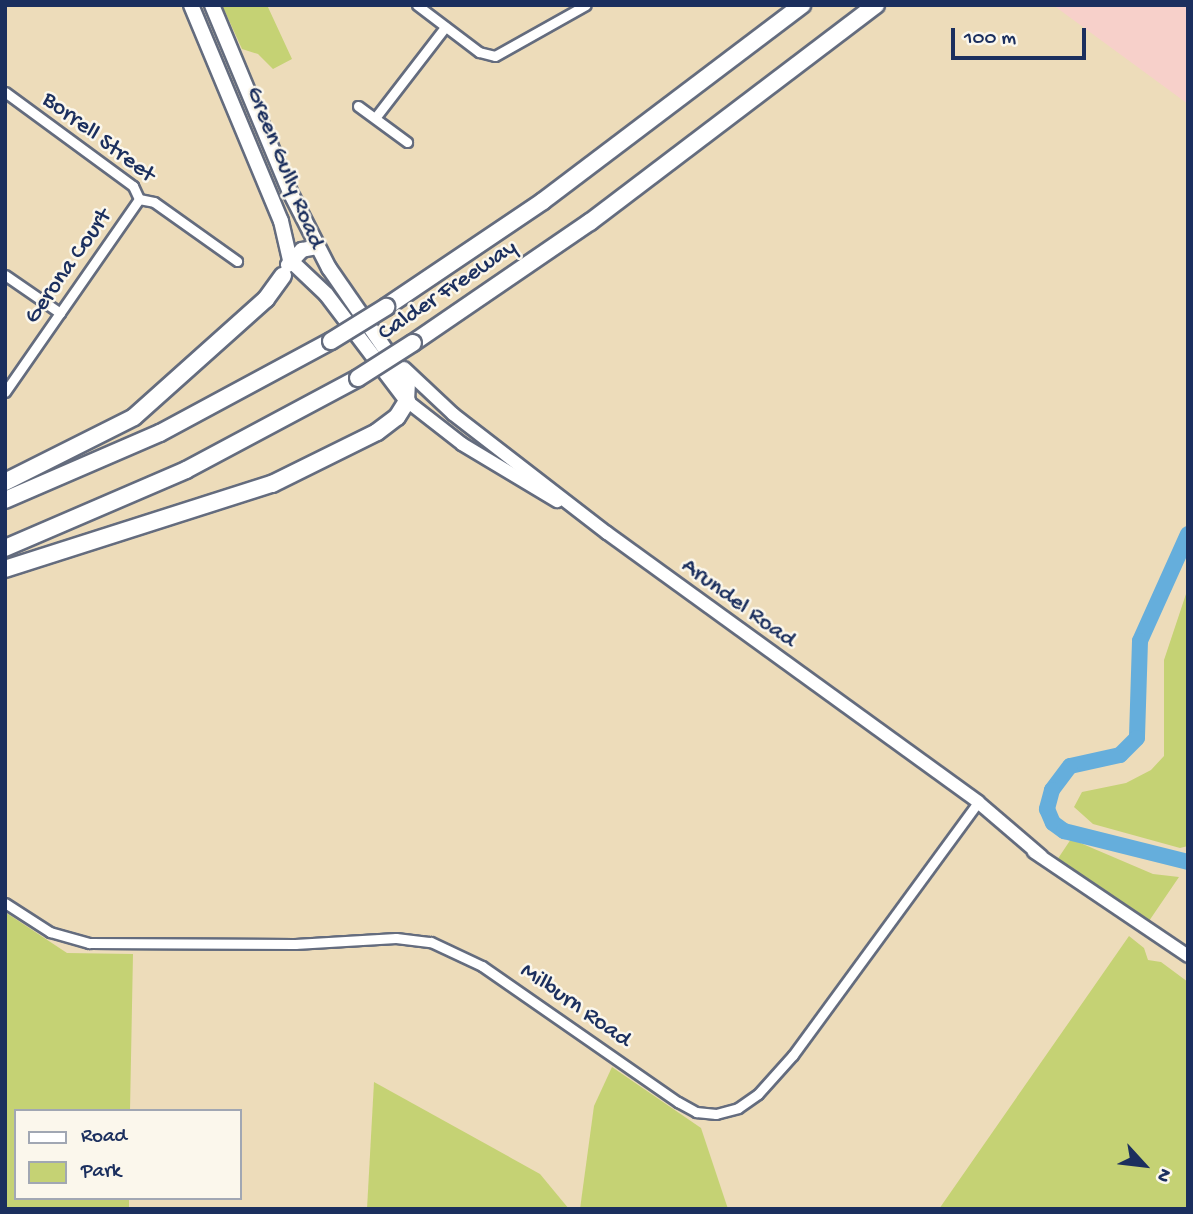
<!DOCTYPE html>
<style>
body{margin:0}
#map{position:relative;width:1193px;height:1214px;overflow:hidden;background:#eddcba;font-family:"Gochi Hand",sans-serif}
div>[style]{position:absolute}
.built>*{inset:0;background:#f7d0ca}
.green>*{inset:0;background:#c5d274}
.river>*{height:16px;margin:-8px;padding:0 8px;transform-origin:8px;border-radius:8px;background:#65aedc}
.roads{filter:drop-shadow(2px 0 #646c7e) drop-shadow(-2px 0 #646c7e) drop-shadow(0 2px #646c7e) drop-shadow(0 -2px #646c7e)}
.street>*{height:9px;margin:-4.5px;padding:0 4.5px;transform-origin:4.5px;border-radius:4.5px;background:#fff}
.secondary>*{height:12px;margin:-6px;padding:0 6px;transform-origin:6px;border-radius:6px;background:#fff}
.primary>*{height:14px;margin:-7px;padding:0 7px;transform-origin:7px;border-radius:7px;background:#fff}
.highway>*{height:16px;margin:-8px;padding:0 8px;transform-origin:8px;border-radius:8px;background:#fff}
.bridges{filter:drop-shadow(2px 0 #646c7e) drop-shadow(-2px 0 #646c7e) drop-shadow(0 2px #646c7e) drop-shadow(0 -2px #646c7e)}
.highway-bridge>*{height:16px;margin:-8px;padding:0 8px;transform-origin:8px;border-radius:8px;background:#fff}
span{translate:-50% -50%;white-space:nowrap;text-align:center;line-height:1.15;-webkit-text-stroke:5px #fbf7ec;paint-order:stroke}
.street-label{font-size:24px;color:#1b2f5e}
.frame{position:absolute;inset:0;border:7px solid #1b2f5e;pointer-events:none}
.legend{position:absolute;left:14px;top:1109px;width:228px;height:91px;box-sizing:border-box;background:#fbf7ec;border:2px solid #a1a7b3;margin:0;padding:9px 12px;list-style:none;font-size:21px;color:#1b2f5e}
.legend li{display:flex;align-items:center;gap:14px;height:35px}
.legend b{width:35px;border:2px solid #a1a7b3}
.north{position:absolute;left:1109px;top:1130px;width:70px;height:70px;-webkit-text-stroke:5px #fbf7ec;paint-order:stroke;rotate:117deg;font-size:19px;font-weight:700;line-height:28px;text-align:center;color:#1b2f5e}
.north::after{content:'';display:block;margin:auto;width:24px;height:32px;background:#1b2f5e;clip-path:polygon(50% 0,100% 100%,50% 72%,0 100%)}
.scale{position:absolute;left:951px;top:28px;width:135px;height:32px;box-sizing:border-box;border:4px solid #1b2f5e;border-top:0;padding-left:9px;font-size:21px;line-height:24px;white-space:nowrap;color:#1b2f5e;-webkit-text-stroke:5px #fbf7ec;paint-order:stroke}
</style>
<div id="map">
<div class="built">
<i style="clip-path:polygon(1053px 5px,1188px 5px,1188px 104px)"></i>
</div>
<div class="green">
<i style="clip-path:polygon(222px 5px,267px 5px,292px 59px,273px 69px,258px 54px,242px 49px)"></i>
<i style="clip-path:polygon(1188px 588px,1188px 846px,1180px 848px,1093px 824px,1074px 807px,1082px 792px,1126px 783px,1151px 770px,1164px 756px,1164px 660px)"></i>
<i style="clip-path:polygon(1071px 839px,1153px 874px,1179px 877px,1149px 921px,1057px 860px)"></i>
<i style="clip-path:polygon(5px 912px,67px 953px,133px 954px,130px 1111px,16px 1111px,16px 1198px,129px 1198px,129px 1209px,5px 1209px)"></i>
<i style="clip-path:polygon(1129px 936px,1144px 948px,1148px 960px,1161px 962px,1188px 982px,1188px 1209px,939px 1209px)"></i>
<i style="clip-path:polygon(612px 1067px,701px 1128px,728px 1209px,580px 1209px,594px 1106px)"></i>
<i style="clip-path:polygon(374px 1082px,540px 1174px,569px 1209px,367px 1209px)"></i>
</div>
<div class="river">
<i style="left:1188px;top:534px;width:117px;rotate:114.2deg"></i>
<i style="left:1140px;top:641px;width:97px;rotate:91.8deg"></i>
<i style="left:1137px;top:738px;width:24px;rotate:135deg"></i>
<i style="left:1120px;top:755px;width:51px;rotate:167.6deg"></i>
<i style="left:1070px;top:766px;width:30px;rotate:127deg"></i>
<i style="left:1052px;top:790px;width:20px;rotate:105deg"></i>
<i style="left:1047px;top:809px;width:15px;rotate:67deg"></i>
<i style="left:1053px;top:823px;width:14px;rotate:36deg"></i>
<i style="left:1064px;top:831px;width:128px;rotate:14deg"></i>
</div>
<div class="roads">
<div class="street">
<i style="left:417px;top:5px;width:78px;rotate:37.2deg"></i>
<i style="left:479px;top:52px;width:16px;rotate:14deg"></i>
<i style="left:495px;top:56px;width:104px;rotate:-29.3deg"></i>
<i style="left:5px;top:92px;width:159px;rotate:36.3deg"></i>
<i style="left:133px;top:186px;width:14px;rotate:65deg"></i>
<i style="left:358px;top:106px;width:61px;rotate:36.3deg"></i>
<i style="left:375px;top:118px;width:115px;rotate:-52.4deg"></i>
<i style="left:139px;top:199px;width:15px;rotate:11deg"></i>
<i style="left:154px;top:202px;width:102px;rotate:35.4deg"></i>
<i style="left:5px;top:275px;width:67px;rotate:34.6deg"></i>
<i style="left:5px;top:392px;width:235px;rotate:-55.2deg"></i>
<i style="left:5px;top:903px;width:54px;rotate:32.8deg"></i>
<i style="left:50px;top:932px;width:41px;rotate:15.8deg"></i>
<i style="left:89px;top:943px;width:206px;rotate:0.3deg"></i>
<i style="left:295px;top:944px;width:101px;rotate:-3.4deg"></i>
<i style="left:396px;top:938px;width:35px;rotate:7deg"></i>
<i style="left:431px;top:942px;width:56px;rotate:25.2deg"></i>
<i style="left:482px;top:966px;width:239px;rotate:34.8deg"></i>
<i style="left:678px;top:1102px;width:21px;rotate:29deg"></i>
<i style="left:696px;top:1112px;width:20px;rotate:6deg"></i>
<i style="left:716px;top:1114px;width:23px;rotate:-15deg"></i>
<i style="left:738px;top:1108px;width:24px;rotate:-35deg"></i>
<i style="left:758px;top:1094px;width:52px;rotate:-48.1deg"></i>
<i style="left:793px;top:1055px;width:313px;rotate:-53.8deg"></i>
</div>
<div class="secondary">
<i style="left:404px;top:368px;width:67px;rotate:43.2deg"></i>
<i style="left:453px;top:414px;width:195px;rotate:37.7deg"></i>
<i style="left:607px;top:533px;width:458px;rotate:35.9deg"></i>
<i style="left:978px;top:802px;width:83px;rotate:40.6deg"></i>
<i style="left:407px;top:401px;width:70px;rotate:38deg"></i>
<i style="left:462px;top:444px;width:111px;rotate:31deg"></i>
<i style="left:1034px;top:852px;width:186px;rotate:34deg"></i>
</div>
<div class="primary">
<i style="left:191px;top:5px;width:234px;rotate:67.4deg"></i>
<i style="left:281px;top:221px;width:40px;rotate:77deg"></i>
<i style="left:290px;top:260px;width:50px;rotate:43.4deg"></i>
<i style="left:326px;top:294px;width:134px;rotate:52.9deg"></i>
<i style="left:212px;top:5px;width:200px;rotate:67.4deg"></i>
<i style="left:289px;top:190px;width:88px;rotate:62.9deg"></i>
<i style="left:329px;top:268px;width:139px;rotate:55.3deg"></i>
<i style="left:408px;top:382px;width:19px;rotate:93deg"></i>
<i style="left:288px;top:265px;width:21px;rotate:-47deg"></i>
<i style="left:302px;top:250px;width:16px;rotate:-11deg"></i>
</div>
<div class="highway">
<i style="left:386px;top:307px;width:189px;rotate:-34deg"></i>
<i style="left:543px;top:201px;width:325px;rotate:-37.1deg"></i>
<i style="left:413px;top:343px;width:214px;rotate:-34.4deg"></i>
<i style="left:590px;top:222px;width:359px;rotate:-37.2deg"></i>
<i style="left:5px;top:482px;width:144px;rotate:-26.7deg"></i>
<i style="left:134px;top:417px;width:177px;rotate:-41.8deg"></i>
<i style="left:266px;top:299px;width:29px;rotate:-54deg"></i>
<i style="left:5px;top:500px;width:169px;rotate:-23.4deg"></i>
<i style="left:160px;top:433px;width:194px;rotate:-28.3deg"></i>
<i style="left:5px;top:548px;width:197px;rotate:-23.3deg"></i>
<i style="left:186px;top:470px;width:195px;rotate:-28.1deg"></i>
<i style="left:5px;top:569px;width:280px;rotate:-17.7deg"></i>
<i style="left:272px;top:484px;width:117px;rotate:-26.3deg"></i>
<i style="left:377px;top:432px;width:25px;rotate:-37deg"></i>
<i style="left:397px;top:417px;width:19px;rotate:-58deg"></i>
</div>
</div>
<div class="bridges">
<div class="highway-bridge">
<i style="left:331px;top:341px;width:65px;rotate:-31.7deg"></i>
<i style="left:358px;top:378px;width:65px;rotate:-32.5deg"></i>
</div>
</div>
<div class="street-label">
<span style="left:98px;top:138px;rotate:37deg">Borrell Street</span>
<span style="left:284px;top:168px;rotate:68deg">Green Gully Road</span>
<span style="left:69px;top:267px;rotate:-55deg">Gerona Court</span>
<span style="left:448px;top:291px;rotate:-34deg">Calder Freeway</span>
<span style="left:738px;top:604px;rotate:36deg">Arundel Road</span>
<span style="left:575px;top:1006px;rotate:35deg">Milburn Road</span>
</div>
<div class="frame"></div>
<ul class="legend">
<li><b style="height:9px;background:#fff"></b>Road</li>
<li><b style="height:19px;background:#c5d274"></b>Park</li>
</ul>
<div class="north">N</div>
<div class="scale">100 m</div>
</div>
